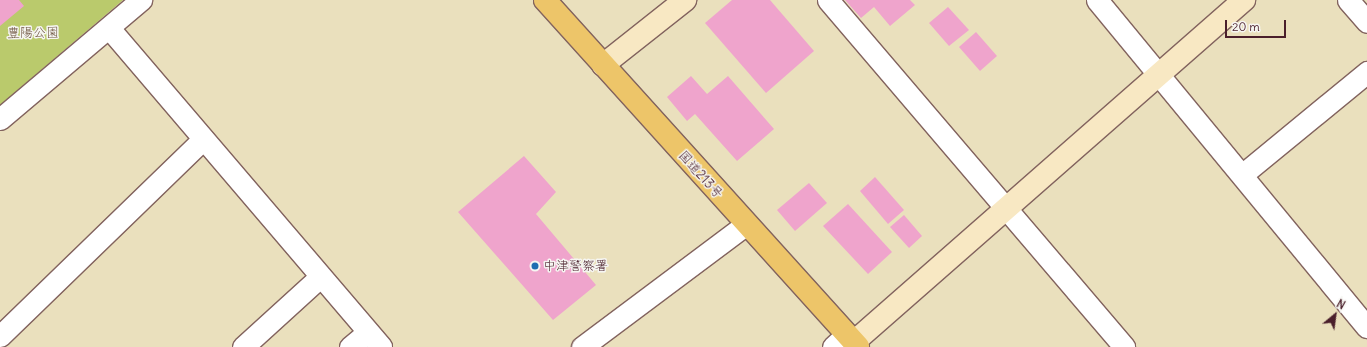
<!DOCTYPE html>
<meta charset="utf-8">
<style>
body{margin:0}
#map{position:relative;width:1367px;height:347px;overflow:hidden;background:#eae0bd;font-family:Delius,"Klee One",sans-serif}
div>[style]{position:absolute}
.green>*{inset:0;background:#baca6c}
.building>*{inset:0;background:#efa4cc}
.roads{filter:drop-shadow(1px 0 #82635e) drop-shadow(-1px 0 #82635e) drop-shadow(0 1px #82635e) drop-shadow(0 -1px #82635e)}
.street>*{height:21px;margin:-10.5px;padding:0 10.5px;transform-origin:10.5px;border-radius:10.5px;background:#fff}
.secondary>*{height:22px;margin:-11px;padding:0 11px;transform-origin:11px;border-radius:11px;background:#f8e8c3}
.highway>*{height:22px;margin:-11px;padding:0 11px;transform-origin:11px;border-radius:11px;background:#edc569}
.dots>*{width:11px;height:11px;translate:-50% -50%;box-sizing:border-box;border:2px solid #f6f6f2;border-radius:50%}
span{translate:-50% -50%;white-space:nowrap;text-align:center;line-height:1.15;-webkit-text-stroke:3px #f6f6f2;paint-order:stroke}
.park-label{font-size:13px;color:#6c523e}
.street-label{font-size:13px;color:#4a1f2b}
.poi-label{font-size:13px;color:#4a1f2b}
.left{translate:0 -50%;text-align:left}
.north{position:absolute;left:1315px;top:295px;width:40px;height:40px;-webkit-text-stroke:3px #f6f6f2;paint-order:stroke;rotate:29deg;font-size:11px;font-weight:700;line-height:16px;text-align:center;color:#4a1f2b}
.north::after{content:'';display:block;margin:auto;width:14px;height:18px;background:#4a1f2b;clip-path:polygon(50% 0,100% 100%,50% 72%,0 100%)}
.scale{position:absolute;left:1225px;top:20px;width:61px;height:18px;box-sizing:border-box;border:2px solid #4a1f2b;border-top:0;padding-left:5px;font-size:12px;line-height:14px;white-space:nowrap;color:#4a1f2b;-webkit-text-stroke:3px #f6f6f2;paint-order:stroke}
</style>
<div id="map">
<div class="green">
<i style="clip-path:polygon(0 0,123px 0,0 105px)"></i>
</div>
<div class="building">
<i style="clip-path:polygon(0 0,19px 0,24px 6px,0 26px)"></i>
<i style="clip-path:polygon(732px 0,770px 0,814px 51px,766px 93px,705px 23px)"></i>
<i style="clip-path:polygon(845px 0,910px 0,915px 5px,890px 26px,874px 7px,861px 18px)"></i>
<i style="clip-path:polygon(948px 7px,969px 30px,949px 46px,929px 23px)"></i>
<i style="clip-path:polygon(976px 32px,997px 56px,980px 71px,959px 47px)"></i>
<i style="clip-path:polygon(691px 76px,707px 94px,728px 76px,774px 129px,737px 161px,695px 114px,687px 121px,667px 97px)"></i>
<i style="clip-path:polygon(524px 156px,556px 192px,536px 214px,596px 285px,553px 320px,458px 212px)"></i>
<i style="clip-path:polygon(875px 177px,904px 210px,888px 224px,860px 191px)"></i>
<i style="clip-path:polygon(809px 183px,827px 203px,795px 231px,777px 210px)"></i>
<i style="clip-path:polygon(848px 204px,892px 252px,868px 274px,823px 226px)"></i>
<i style="clip-path:polygon(904px 215px,922px 236px,909px 248px,890px 227px)"></i>
</div>
<div class="roads">
<div class="street">
<i style="left:828px;top:0;width:456px;rotate:49.5deg"></i>
<i style="left:1097px;top:0;width:424px;rotate:50.5deg"></i>
<i style="left:1348px;top:0;width:29px;rotate:49deg"></i>
<i style="left:109px;top:28px;width:419px;rotate:49.5deg"></i>
<i style="left:0;top:119px;width:185px;rotate:-40.2deg"></i>
<i style="left:1243px;top:174px;width:161px;rotate:-39.4deg"></i>
<i style="left:0;top:336px;width:283px;rotate:-44.1deg"></i>
<i style="left:243px;top:347px;width:104px;rotate:-42.3deg"></i>
<i style="left:350px;top:347px;width:23px;rotate:-40deg"></i>
<i style="left:582px;top:347px;width:204px;rotate:-36.8deg"></i>
<i style="left:833px;top:347px;width:18px;rotate:-43deg"></i>
</div>
<div class="secondary">
<i style="left:603px;top:65px;width:105px;rotate:-38.4deg"></i>
<i style="left:854px;top:342px;width:519px;rotate:-41.25deg"></i>
</div>
<div class="highway">
<i style="left:545px;top:0;width:467px;rotate:47.9deg"></i>
</div>
</div>
<div class="dots">
<i style="left:535px;top:266px;background:#1f6fb2"></i>
</div>
<div class="park-label">
<span style="left:33px;top:33px">豊陽公園</span>
</div>
<div class="street-label">
<span style="left:700px;top:175px;rotate:48deg">国道213号</span>
</div>
<div class="poi-label">
<span class="left" style="left:543px;top:266px">中津警察署</span>
</div>
<div class="north">N</div>
<div class="scale">20 m</div>
</div>
